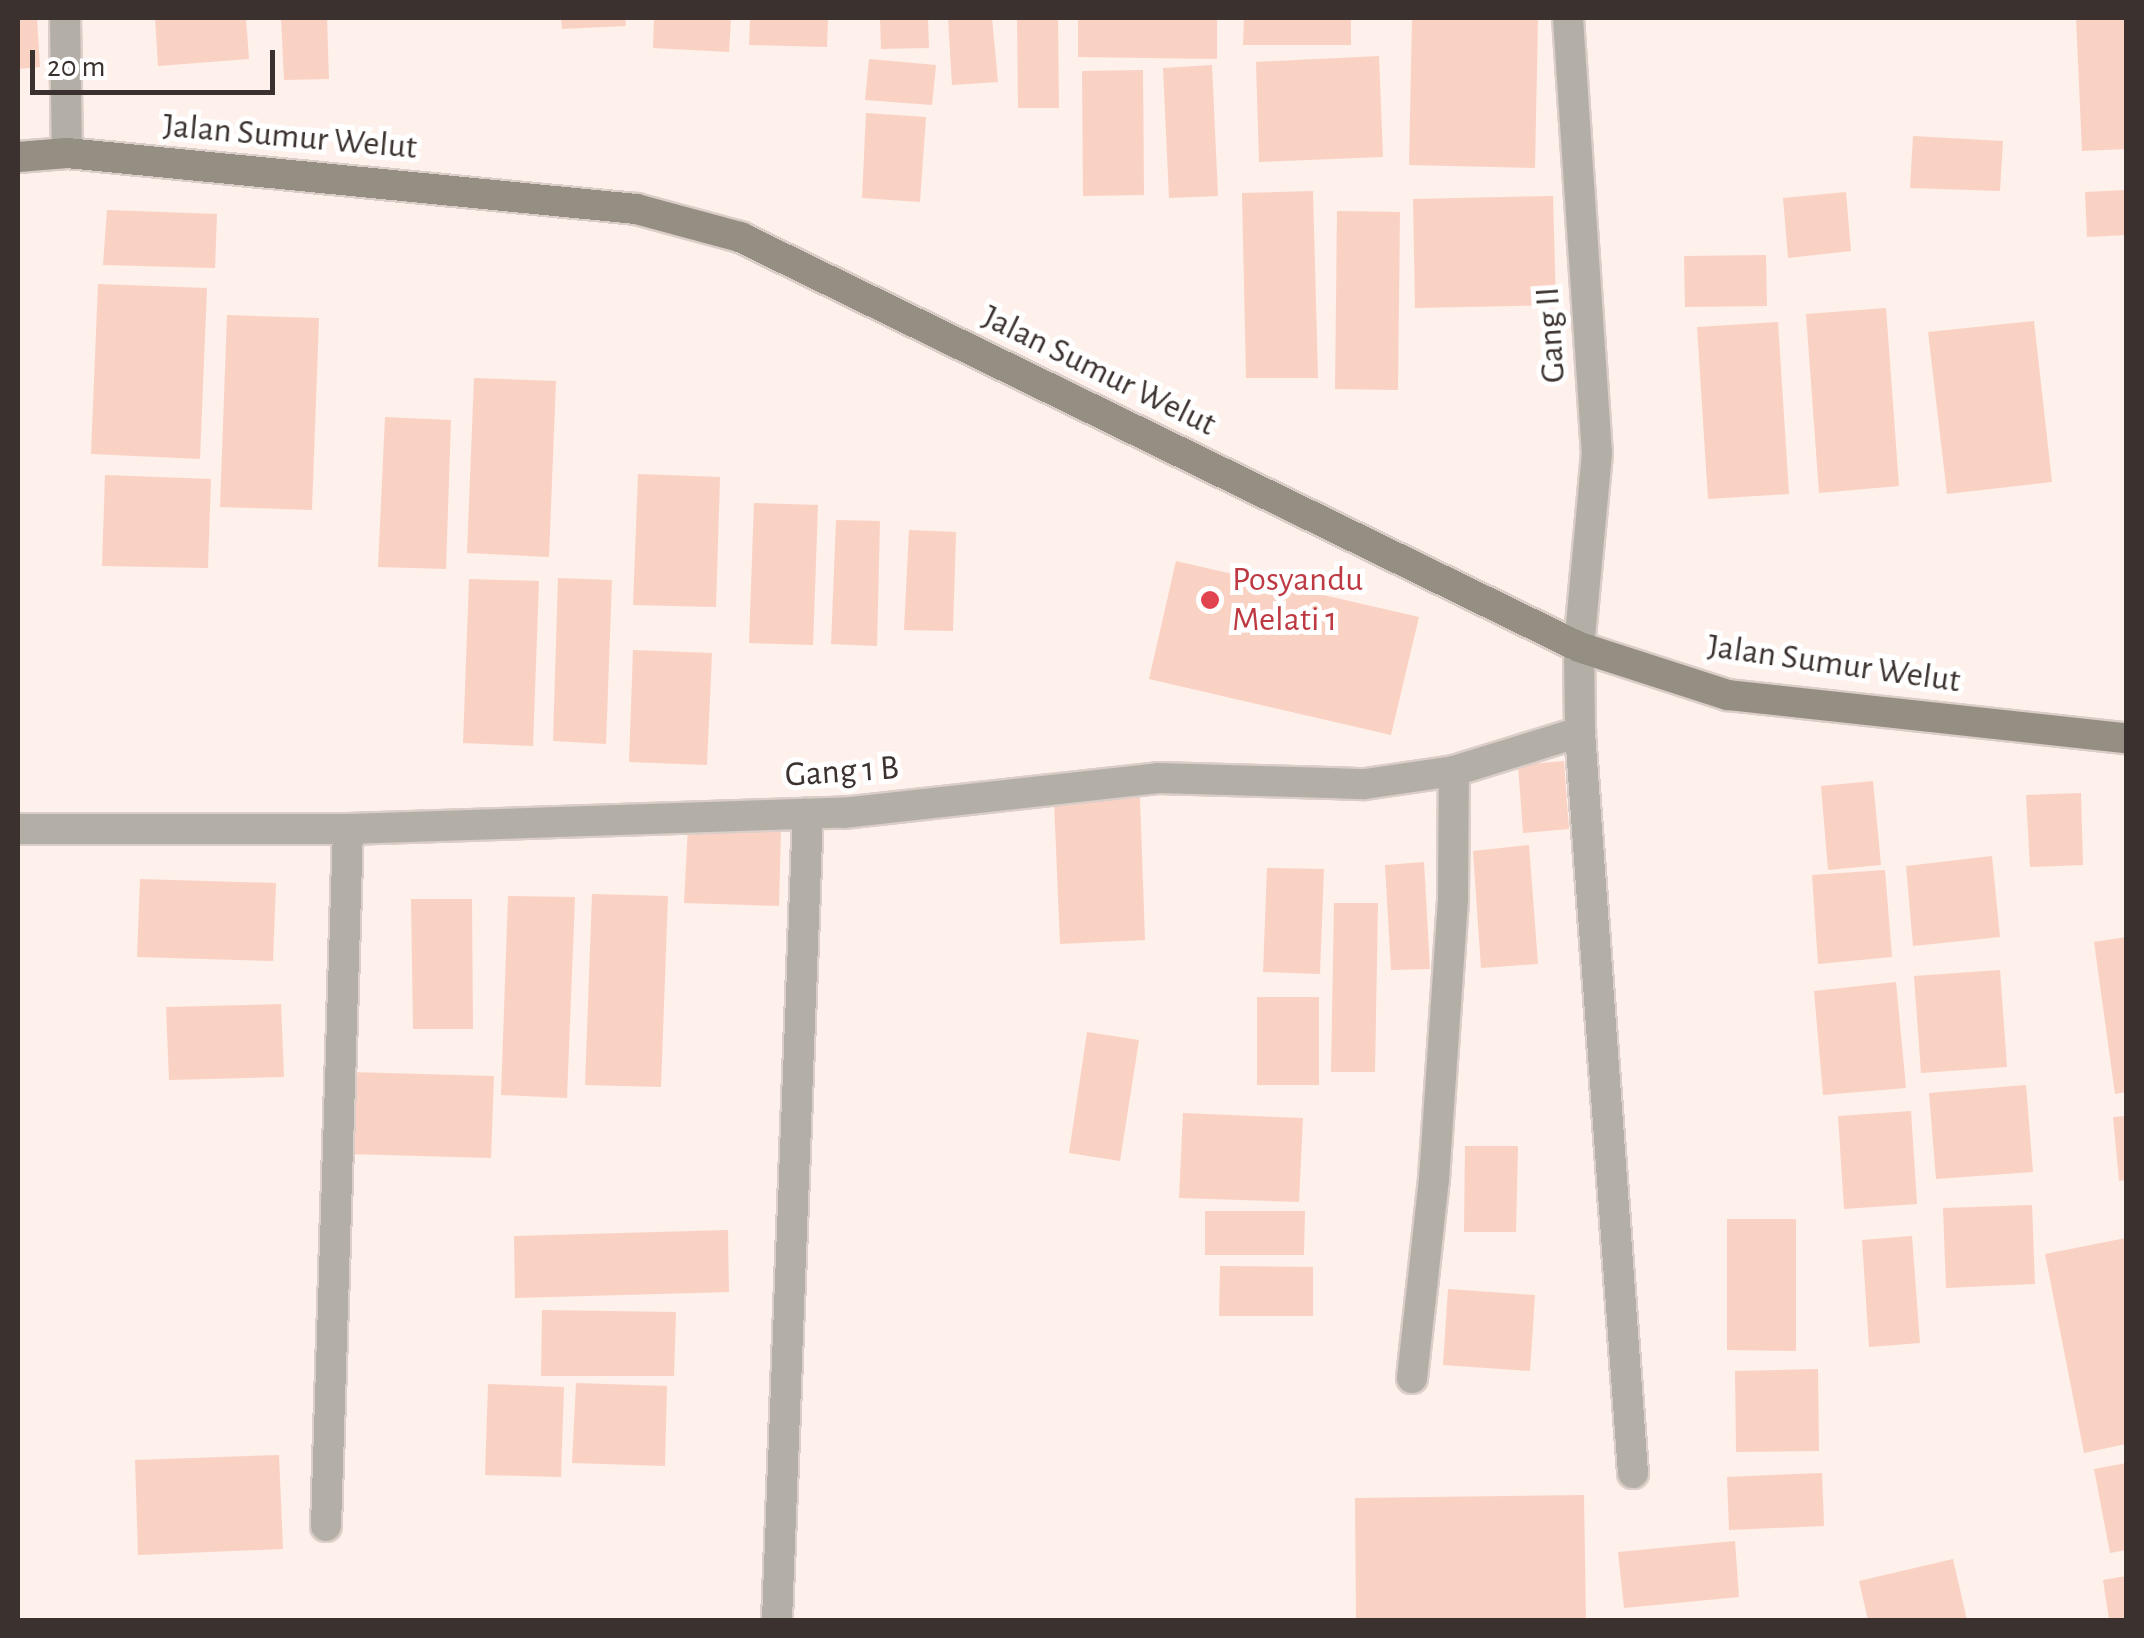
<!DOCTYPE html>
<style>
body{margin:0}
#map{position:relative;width:2144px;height:1638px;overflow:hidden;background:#fef0ea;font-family:"Alegreya Sans",sans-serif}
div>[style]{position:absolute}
.building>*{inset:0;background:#fad2c3}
.roads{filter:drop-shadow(2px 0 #dbcec8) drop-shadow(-2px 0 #dbcec8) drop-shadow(0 2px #dbcec8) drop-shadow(0 -2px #dbcec8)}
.street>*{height:30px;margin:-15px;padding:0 15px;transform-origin:15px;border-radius:15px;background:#b3afa7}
.secondary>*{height:30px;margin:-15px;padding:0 15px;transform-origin:15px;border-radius:15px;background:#958e82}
.dots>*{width:28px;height:28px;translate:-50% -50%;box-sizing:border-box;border:5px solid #fff;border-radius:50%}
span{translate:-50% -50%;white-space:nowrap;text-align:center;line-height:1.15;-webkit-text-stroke:10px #fff;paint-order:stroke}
.street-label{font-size:35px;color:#3b322f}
.health-label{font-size:35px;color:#be3a42}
.left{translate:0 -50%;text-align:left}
.frame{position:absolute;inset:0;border:20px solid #3b322f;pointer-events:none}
.scale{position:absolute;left:30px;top:50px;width:245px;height:45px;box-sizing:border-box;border:5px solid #3b322f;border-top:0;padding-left:12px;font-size:30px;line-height:35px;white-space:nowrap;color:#3b322f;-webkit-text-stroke:8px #fff;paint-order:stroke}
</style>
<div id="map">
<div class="building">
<i style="clip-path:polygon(18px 18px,37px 18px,40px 67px,18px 69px)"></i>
<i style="clip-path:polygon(155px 18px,246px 18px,249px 59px,158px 66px)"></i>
<i style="clip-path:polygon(281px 18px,327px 18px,329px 79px,284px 80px)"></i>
<i style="clip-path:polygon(561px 18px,625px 18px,626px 26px,562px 29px)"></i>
<i style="clip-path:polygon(654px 18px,731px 18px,729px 52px,653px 48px)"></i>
<i style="clip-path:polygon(750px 18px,828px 18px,827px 47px,749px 45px)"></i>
<i style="clip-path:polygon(880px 18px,928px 18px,929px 48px,881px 49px)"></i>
<i style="clip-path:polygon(948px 18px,992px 18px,998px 82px,952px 85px)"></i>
<i style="clip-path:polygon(1017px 18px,1058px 18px,1059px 108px,1018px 108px)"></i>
<i style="clip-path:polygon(1078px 18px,1217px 18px,1217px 59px,1078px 57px)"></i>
<i style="clip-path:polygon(1244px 18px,1351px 18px,1351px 45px,1243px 45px)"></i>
<i style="clip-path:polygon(1412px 18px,1538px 20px,1535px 168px,1409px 165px)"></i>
<i style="clip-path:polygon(2076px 18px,2126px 18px,2126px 149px,2082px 151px)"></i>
<i style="clip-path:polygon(1379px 56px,1383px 157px,1259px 162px,1256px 62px)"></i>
<i style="clip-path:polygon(869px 59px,936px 65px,932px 105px,865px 100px)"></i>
<i style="clip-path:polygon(1212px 65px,1218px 196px,1169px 198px,1163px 68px)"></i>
<i style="clip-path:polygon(1143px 70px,1144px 195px,1083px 196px,1082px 71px)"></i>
<i style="clip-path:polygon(866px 113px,926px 117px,920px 202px,862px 198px)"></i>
<i style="clip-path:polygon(1913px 136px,2003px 141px,2000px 191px,1910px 188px)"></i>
<i style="clip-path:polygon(2126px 190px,2126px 235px,2087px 237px,2085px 192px)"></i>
<i style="clip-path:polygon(1313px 191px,1318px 378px,1246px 378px,1242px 193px)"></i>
<i style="clip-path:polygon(1846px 192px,1851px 251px,1788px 258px,1783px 198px)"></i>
<i style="clip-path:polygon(1553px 196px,1556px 305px,1415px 308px,1413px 199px)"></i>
<i style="clip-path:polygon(107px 210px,217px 214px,215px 268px,103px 265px)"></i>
<i style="clip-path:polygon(1337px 211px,1400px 212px,1398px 390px,1335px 389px)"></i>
<i style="clip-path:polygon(1766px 255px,1767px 306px,1685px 307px,1684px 256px)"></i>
<i style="clip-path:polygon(98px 284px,207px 288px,200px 459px,91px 454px)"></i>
<i style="clip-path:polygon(1886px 308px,1899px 486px,1819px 493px,1806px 314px)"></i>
<i style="clip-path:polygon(227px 315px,319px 318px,312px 510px,220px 507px)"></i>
<i style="clip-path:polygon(2034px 321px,2052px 482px,1947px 494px,1928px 332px)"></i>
<i style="clip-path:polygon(1778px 322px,1789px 494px,1708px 499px,1697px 327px)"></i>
<i style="clip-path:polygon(474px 378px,556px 381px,549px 557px,467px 553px)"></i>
<i style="clip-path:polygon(385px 417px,451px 420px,446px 569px,378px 567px)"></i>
<i style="clip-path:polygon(638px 474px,720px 477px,716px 607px,633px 605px)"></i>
<i style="clip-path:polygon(105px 475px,211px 479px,208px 568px,102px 566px)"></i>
<i style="clip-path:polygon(754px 503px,818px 505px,813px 645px,749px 643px)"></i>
<i style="clip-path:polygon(836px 520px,880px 521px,877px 646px,831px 644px)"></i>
<i style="clip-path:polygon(909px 530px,956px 532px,953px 631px,904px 630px)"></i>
<i style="clip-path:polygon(1176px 561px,1419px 617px,1391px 735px,1149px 679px)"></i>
<i style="clip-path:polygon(558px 578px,612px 580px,606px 744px,553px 741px)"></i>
<i style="clip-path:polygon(469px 579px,539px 581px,533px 746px,463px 743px)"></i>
<i style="clip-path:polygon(633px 650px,712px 653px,707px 765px,629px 762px)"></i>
<i style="clip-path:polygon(1564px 761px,1569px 829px,1523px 833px,1518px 765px)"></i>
<i style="clip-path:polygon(1873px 781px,1881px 865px,1828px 870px,1821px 786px)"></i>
<i style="clip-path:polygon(2081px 793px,2083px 865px,2030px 867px,2026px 795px)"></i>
<i style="clip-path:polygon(1140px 798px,1145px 940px,1060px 944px,1054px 801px)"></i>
<i style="clip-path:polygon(688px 826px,781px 830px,779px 906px,684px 903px)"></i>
<i style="clip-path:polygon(1529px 845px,1538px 964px,1481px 968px,1473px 851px)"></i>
<i style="clip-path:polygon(1992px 856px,2000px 937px,1913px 946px,1906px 866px)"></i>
<i style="clip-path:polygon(1424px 862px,1430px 969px,1391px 970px,1385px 865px)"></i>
<i style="clip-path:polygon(1267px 868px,1324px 869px,1320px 974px,1263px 972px)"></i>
<i style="clip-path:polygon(1885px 870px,1892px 957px,1818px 964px,1812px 875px)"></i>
<i style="clip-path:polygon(140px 879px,276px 883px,273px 961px,137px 957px)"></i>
<i style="clip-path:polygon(592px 894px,668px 896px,661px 1087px,585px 1085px)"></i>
<i style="clip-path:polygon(508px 896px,575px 897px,567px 1098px,501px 1095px)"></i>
<i style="clip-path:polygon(411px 899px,472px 899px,473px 1029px,413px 1029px)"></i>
<i style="clip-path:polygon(1334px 903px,1378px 903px,1375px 1072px,1331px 1072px)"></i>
<i style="clip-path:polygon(2126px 937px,2126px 1092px,2115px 1094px,2094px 942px)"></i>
<i style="clip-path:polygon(2000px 970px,2007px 1067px,1921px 1073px,1914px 976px)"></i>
<i style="clip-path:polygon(1896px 982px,1906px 1088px,1823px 1095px,1814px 991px)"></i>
<i style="clip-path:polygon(1257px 997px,1319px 997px,1319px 1085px,1257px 1085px)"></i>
<i style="clip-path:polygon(281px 1004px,284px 1077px,169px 1080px,166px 1007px)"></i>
<i style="clip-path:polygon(1087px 1032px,1139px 1040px,1120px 1161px,1069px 1153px)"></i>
<i style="clip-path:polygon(350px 1072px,494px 1076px,491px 1158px,347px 1154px)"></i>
<i style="clip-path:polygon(2026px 1085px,2033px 1172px,1936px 1179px,1929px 1093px)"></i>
<i style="clip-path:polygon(1911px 1111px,1917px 1204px,1844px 1209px,1838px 1116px)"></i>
<i style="clip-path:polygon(1183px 1113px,1303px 1118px,1299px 1202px,1179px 1198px)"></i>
<i style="clip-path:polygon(2126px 1116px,2126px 1180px,2119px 1181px,2113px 1117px)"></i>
<i style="clip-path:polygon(1465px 1146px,1518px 1146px,1516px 1232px,1464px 1232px)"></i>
<i style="clip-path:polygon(2032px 1205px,2035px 1284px,1946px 1288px,1943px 1208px)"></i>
<i style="clip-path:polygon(1205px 1211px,1305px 1211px,1304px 1255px,1205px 1255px)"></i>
<i style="clip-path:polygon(1727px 1219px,1796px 1219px,1796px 1351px,1727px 1350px)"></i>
<i style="clip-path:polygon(728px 1230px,729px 1292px,515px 1298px,514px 1236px)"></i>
<i style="clip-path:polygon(1912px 1236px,1920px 1343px,1869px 1347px,1862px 1240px)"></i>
<i style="clip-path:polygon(2126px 1238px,2126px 1444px,2084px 1453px,2045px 1254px)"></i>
<i style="clip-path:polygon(1220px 1266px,1313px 1267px,1313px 1316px,1219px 1316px)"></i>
<i style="clip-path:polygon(1448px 1289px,1535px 1295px,1530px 1371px,1443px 1365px)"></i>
<i style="clip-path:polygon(542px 1310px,676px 1312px,674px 1376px,541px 1376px)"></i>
<i style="clip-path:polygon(1818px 1369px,1819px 1451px,1736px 1452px,1735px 1371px)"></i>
<i style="clip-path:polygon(576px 1383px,667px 1386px,665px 1466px,572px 1463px)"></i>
<i style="clip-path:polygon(488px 1384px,564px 1387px,561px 1477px,485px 1475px)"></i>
<i style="clip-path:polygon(279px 1455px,283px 1549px,138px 1555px,135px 1460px)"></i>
<i style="clip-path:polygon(2126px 1463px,2126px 1550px,2110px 1553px,2094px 1469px)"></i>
<i style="clip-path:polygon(1822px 1473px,1824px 1526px,1729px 1530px,1727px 1477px)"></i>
<i style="clip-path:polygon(1584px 1495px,1586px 1620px,1356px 1620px,1355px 1498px)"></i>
<i style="clip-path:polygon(1735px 1541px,1739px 1597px,1624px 1608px,1618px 1552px)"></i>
<i style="clip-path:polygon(1953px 1559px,1967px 1620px,1868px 1620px,1859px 1581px)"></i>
<i style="clip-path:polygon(2126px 1576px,2126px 1620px,2109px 1620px,2103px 1580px)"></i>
</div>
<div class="roads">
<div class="street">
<i style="left:65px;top:18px;width:135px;rotate:89.2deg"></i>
<i style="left:1568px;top:18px;width:436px;rotate:86.2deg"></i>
<i style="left:1597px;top:453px;width:195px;rotate:95.3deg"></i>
<i style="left:1579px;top:647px;width:85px;rotate:89.3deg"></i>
<i style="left:1580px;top:732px;width:743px;rotate:85.91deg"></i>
<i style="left:18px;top:829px;width:330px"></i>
<i style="left:348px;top:829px;width:495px;rotate:-1.9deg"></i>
<i style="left:843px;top:813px;width:317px;rotate:-6.3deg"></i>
<i style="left:1158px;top:778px;width:207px;rotate:1.7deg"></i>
<i style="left:1365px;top:784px;width:90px;rotate:-8.3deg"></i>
<i style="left:1454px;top:771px;width:132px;rotate:-17.2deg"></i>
<i style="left:1412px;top:1378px;width:200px;rotate:-83.7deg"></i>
<i style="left:1434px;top:1179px;width:281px;rotate:-86.1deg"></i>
<i style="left:1453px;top:899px;width:128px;rotate:-89.6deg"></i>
<i style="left:326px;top:1526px;width:697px;rotate:-88.19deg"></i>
<i style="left:777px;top:1620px;width:807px;rotate:-87.8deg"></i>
</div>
<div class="secondary">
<i style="left:18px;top:157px;width:49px;rotate:-4.7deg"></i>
<i style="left:67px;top:153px;width:572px;rotate:5.62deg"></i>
<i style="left:636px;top:209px;width:108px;rotate:15.1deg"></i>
<i style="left:740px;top:237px;width:934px;rotate:26.04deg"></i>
<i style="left:1579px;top:647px;width:157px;rotate:17.9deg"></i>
<i style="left:1728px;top:695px;width:400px;rotate:6.2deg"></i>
</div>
</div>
<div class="dots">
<i style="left:1210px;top:600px;background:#e0444e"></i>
</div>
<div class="street-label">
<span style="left:290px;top:137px;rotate:5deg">Jalan Sumur Welut</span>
<span style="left:1551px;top:335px;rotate:-94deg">Gang II</span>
<span style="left:1099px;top:371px;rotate:26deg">Jalan Sumur Welut</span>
<span style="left:1834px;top:664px;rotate:8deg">Jalan Sumur Welut</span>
<span style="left:842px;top:772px;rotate:-4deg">Gang 1 B</span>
</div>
<div class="health-label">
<span class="left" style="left:1232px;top:600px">Posyandu<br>Melati 1</span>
</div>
<div class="frame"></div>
<div class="scale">20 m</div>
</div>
